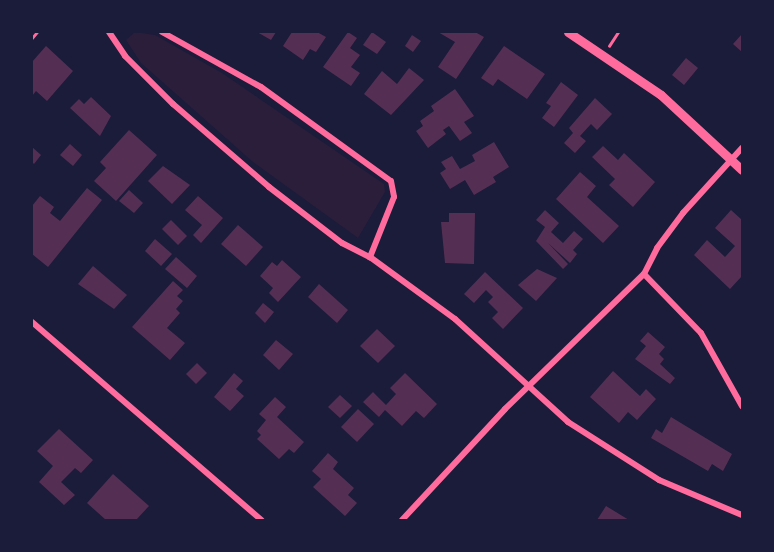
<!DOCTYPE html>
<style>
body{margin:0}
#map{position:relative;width:774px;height:552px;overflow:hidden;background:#1b1b3a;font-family:Mulish,sans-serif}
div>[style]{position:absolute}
.green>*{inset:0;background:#2a1e3b}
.building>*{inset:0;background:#542f53}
.path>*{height:2.5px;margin:-1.25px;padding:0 1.25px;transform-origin:1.25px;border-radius:1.25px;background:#ff6b9d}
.service>*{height:2.5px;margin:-1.25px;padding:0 1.25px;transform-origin:1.25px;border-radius:1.25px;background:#ff6b9d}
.minor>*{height:6px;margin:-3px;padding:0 3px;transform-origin:3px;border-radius:3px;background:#ff6b9d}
.secondary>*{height:9px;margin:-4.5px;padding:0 4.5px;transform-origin:4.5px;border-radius:4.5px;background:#ff6b9d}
span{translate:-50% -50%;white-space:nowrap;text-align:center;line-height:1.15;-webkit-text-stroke:7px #1b1b3a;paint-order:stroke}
.frame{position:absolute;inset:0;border:33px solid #1b1b3a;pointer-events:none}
</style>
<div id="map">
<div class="green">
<i style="clip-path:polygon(135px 32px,155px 35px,222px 73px,384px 184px,385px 192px,358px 238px,253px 162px,141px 63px,126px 40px)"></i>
</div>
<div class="building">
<i style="clip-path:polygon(257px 32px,276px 32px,271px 40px)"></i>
<i style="clip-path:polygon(292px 32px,317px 32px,326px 37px,316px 52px,310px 49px,303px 60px,283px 46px)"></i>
<i style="clip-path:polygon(348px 32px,357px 38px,350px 48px,360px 55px,351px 67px,360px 73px,351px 86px,323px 67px)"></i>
<i style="clip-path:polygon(372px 32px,386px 42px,377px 54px,363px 45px)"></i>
<i style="clip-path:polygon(438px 32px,475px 32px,484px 37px,456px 79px,438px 67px,455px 42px)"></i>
<i style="clip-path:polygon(742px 34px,742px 52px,733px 44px)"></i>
<i style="clip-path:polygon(412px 35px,421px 41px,413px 52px,405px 46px)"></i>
<i style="clip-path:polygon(46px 46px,73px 71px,47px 101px,36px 91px,32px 96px,32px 62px)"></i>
<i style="clip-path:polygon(504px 46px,545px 74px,527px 99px,498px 79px,493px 86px,481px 78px)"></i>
<i style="clip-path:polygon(686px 58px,698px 68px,684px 85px,672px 75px)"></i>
<i style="clip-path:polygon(409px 68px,424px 80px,391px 115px,364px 94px,382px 71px,397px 84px)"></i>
<i style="clip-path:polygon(561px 82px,578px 95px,554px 127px,542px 118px,551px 106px,546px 103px)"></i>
<i style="clip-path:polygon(455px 89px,474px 116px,464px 122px,472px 133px,460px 141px,449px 126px,443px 130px,446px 134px,428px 148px,416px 131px,423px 126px,420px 121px,434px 111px,431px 106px)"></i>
<i style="clip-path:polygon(91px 97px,111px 116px,100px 136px,70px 108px,79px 99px,84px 104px)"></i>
<i style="clip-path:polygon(595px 98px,612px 114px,597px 130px,591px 124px,580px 136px,586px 141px,575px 153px,564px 143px,573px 133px,569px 128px)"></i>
<i style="clip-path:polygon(129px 130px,157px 155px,116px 201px,94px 181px,106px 168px,100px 162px)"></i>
<i style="clip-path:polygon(494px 142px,509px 167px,493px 177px,496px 182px,474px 195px,465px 180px,450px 189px,440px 173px,446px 169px,441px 162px,452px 156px,460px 169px,475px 161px,472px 155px)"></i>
<i style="clip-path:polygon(70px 144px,82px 155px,73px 166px,60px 155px)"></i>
<i style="clip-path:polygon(603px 146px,618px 160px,624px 153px,655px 182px,633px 207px,609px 185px,615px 179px,592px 157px)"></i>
<i style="clip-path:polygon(32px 147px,41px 155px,34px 164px,32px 162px)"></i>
<i style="clip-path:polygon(163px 166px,190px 185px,172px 204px,148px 181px)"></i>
<i style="clip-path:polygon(580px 172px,596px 186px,587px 197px,619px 226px,603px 243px,556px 199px)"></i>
<i style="clip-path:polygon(87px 188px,102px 200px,48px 267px,32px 254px,32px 206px,40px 196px,54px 207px,50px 213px,60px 221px)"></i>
<i style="clip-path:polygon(129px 190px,143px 203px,134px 213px,119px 201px)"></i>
<i style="clip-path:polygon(198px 196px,223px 218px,201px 243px,193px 235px,202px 225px,185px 210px)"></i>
<i style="clip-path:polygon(545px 210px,559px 223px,551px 232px,563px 243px,574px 231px,583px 239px,573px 250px,577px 254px,570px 263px,548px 243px,568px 264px,563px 269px,536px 241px,545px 227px,536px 220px)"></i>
<i style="clip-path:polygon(731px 210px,742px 220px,742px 276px,730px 289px,694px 255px,707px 240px,725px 257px,735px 246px,715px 228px)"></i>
<i style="clip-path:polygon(449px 213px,475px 213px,474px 264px,445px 263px,441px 222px,449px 222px)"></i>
<i style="clip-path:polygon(171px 220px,187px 236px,178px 245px,162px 229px)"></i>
<i style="clip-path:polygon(238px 225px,263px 247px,246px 266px,221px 244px)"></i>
<i style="clip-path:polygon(155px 239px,172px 254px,161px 266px,145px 251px)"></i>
<i style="clip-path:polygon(176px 257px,197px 276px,187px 288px,165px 269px)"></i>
<i style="clip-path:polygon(282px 260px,301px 277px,278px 302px,269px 293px,273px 288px,260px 276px,272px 262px,277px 266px)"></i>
<i style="clip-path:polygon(93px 266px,127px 295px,114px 309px,78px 284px)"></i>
<i style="clip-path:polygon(537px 269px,557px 278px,536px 301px,518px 285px)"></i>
<i style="clip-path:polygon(485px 272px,523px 308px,503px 329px,492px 318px,498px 312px,488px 302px,493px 297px,486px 290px,474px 303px,464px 294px)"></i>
<i style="clip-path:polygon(173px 281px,183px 290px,177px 296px,183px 301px,176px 309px,180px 313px,167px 328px,185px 343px,170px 360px,132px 327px)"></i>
<i style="clip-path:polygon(319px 284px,348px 310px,337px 323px,308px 297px)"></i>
<i style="clip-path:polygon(263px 303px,274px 312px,265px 323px,255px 313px)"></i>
<i style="clip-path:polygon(377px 329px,395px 346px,378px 363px,360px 346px)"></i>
<i style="clip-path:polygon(648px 332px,665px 347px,659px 354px,664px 359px,660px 364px,675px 378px,670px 384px,635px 359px,646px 346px,640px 341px)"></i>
<i style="clip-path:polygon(276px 340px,293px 354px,279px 370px,263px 355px)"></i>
<i style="clip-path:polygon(197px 363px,207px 373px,196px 384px,186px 374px)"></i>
<i style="clip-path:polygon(613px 371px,640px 396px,646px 389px,656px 399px,637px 420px,628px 412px,619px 423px,590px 397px)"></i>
<i style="clip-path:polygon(234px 373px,243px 381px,236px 389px,244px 396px,230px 411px,214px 397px)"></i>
<i style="clip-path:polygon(405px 373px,437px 404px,424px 418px,416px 411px,402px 426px,385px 410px,379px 417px,363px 402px,373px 392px,386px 405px,396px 394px,390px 388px)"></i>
<i style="clip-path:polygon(340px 395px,352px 406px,340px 418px,328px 407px)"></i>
<i style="clip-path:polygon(275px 397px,286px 407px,277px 417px,304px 442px,294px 453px,289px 449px,279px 459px,257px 439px,261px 435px,257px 431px,266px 420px,259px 414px)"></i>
<i style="clip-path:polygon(358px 409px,374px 424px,357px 442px,341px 427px)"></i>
<i style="clip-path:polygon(671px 417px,732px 454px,723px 471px,712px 464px,708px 471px,651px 438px,656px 429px,662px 433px)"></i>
<i style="clip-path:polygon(59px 429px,93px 460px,81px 473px,75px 468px,61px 482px,75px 495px,64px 505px,39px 482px,53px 466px,37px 451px)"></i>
<i style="clip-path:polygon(328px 453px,338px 462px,333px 469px,354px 488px,348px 495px,357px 503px,345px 516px,313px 487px,321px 479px,312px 471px)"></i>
<i style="clip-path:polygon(113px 474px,149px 506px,136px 520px,106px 520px,87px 503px)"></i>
<i style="clip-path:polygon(606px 506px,629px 520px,597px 520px)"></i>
</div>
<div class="path">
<i style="left:609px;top:46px;width:17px;rotate:-57deg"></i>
</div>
<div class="service">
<i style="left:32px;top:38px;width:8px;rotate:-50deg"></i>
</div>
<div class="minor">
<i style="left:109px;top:32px;width:29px;rotate:56deg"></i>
<i style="left:125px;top:56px;width:68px;rotate:45deg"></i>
<i style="left:173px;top:104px;width:127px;rotate:40.8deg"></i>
<i style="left:269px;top:187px;width:92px;rotate:37.5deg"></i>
<i style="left:342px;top:243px;width:31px;rotate:27deg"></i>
<i style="left:370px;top:257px;width:105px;rotate:36.1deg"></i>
<i style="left:455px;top:319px;width:153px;rotate:42.3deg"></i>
<i style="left:568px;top:422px;width:108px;rotate:32.5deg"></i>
<i style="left:659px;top:480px;width:90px;rotate:22.9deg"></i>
<i style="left:162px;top:32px;width:113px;rotate:29.1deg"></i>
<i style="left:261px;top:87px;width:160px;rotate:35.9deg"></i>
<i style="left:391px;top:181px;width:16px;rotate:79deg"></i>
<i style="left:394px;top:197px;width:65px;rotate:111.8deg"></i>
<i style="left:644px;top:274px;width:82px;rotate:46deg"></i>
<i style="left:701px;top:333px;width:84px;rotate:60.7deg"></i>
<i style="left:32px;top:322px;width:303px;rotate:40.8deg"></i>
<i style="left:402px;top:520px;width:151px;rotate:-47.1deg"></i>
<i style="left:505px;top:409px;width:194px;rotate:-44.2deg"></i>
<i style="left:644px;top:274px;width:29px;rotate:-63deg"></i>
<i style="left:657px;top:248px;width:44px;rotate:-53.4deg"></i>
<i style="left:683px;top:213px;width:88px;rotate:-47.8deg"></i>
</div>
<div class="secondary">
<i style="left:568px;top:32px;width:112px;rotate:34.1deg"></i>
<i style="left:661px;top:95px;width:110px;rotate:42.8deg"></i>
</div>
<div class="frame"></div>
</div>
